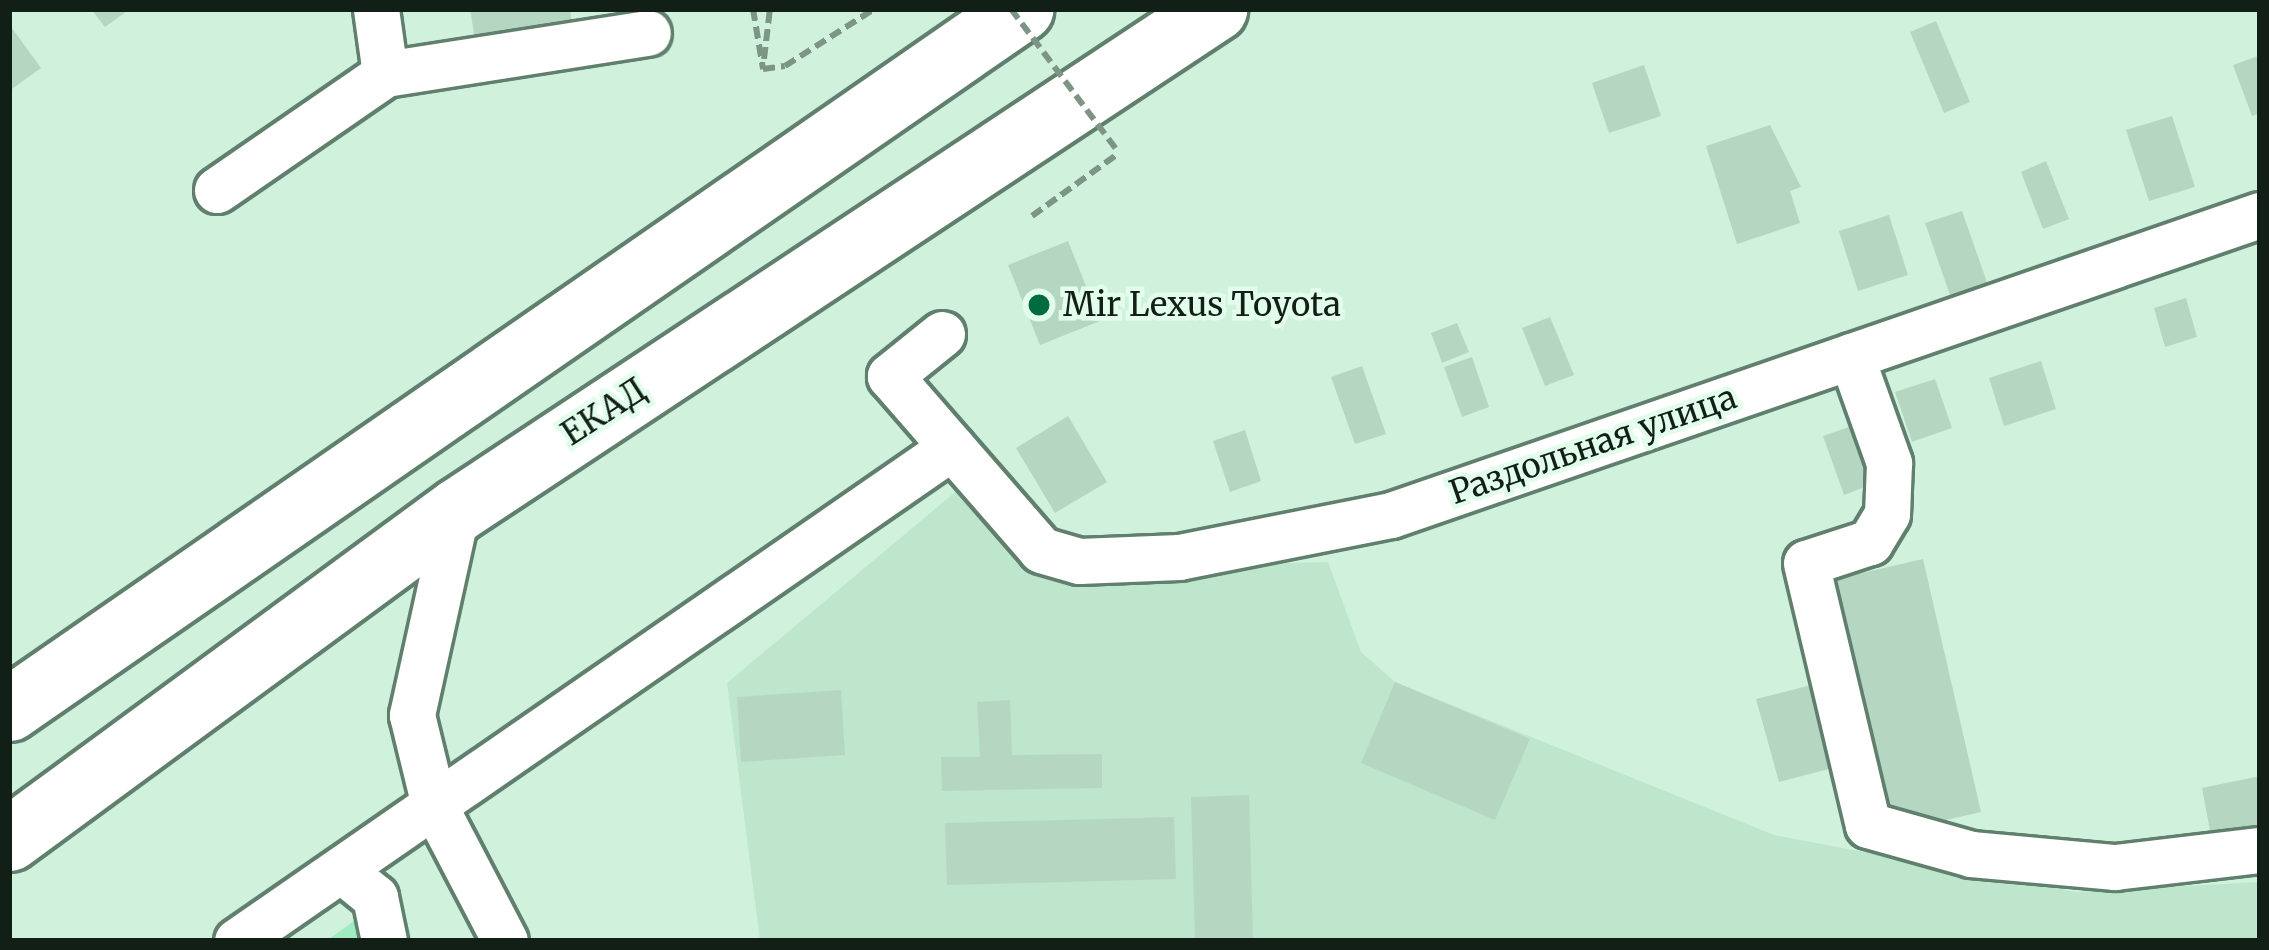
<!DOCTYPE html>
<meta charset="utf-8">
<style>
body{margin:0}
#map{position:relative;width:2269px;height:950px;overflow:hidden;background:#d0f2dd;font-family:Merriweather,serif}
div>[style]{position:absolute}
.built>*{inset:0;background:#bde6cd}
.green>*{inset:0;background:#a1ebc1}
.building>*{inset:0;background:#b5d7c2}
.path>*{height:6px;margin-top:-3px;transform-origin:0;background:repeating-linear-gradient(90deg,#7c9585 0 12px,transparent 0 18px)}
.roads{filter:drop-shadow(3px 0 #607f6d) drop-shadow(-3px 0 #607f6d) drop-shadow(0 3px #607f6d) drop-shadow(0 -3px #607f6d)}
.minor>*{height:45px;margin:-22.5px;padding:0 22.5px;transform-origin:22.5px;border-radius:22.5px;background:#fff}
.highway>*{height:63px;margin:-31.5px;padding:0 31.5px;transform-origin:31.5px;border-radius:31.5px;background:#fff}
.path-bridge>*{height:6px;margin-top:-3px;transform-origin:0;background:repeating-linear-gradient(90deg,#7c9585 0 12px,transparent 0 18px)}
.dots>*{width:33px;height:33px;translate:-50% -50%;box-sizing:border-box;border:6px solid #e2fdec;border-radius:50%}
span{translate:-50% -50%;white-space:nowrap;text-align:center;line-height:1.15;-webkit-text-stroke:9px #e2fdec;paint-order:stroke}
.poi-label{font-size:33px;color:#121f17}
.left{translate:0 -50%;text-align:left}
.street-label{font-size:33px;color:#121f17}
.frame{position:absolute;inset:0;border:12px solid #121f17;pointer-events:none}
</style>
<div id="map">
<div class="built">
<i style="clip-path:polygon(960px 488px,1007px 550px,1043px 571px,1328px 562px,1361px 652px,1395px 682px,1774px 835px,2075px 892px,2260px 882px,2260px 941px,760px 941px,727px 683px)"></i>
</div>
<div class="green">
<i style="clip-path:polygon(399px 889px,412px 941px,326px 941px)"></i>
</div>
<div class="building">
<i style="clip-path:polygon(91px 9px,130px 9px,105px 27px)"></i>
<i style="clip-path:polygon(470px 9px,570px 9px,573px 31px,476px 46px)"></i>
<i style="clip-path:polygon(1936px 21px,1970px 102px,1944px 113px,1910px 32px)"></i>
<i style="clip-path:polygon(9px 24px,41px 68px,9px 91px)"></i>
<i style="clip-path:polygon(2258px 56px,2260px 113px,2252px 116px,2233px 65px)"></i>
<i style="clip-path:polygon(1644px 65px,1661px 116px,1609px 133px,1592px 83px)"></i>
<i style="clip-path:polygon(2172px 116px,2195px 187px,2149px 201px,2126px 130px)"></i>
<i style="clip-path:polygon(1770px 125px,1801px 187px,1790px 191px,1800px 223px,1737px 244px,1706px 146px)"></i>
<i style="clip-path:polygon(2046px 161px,2069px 219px,2043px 229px,2021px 172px)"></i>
<i style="clip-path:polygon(1962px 211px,1988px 285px,1951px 298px,1925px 223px)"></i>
<i style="clip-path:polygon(1889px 215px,1908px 275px,1858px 291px,1839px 231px)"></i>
<i style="clip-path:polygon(1068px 241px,1100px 321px,1040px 345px,1008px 265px)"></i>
<i style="clip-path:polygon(2186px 298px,2197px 337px,2165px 347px,2154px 308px)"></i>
<i style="clip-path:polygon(1550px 317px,1574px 375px,1545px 386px,1522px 328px)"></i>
<i style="clip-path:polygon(1457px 323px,1469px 352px,1442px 363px,1431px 333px)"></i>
<i style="clip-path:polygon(1472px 357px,1489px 407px,1462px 417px,1444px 367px)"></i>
<i style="clip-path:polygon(2041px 361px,2056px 409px,2004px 426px,1989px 378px)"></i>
<i style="clip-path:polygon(1362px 366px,1386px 434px,1355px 444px,1331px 377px)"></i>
<i style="clip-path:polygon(1935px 379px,1952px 428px,1912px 442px,1895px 392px)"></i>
<i style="clip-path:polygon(1068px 416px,1107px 482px,1055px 513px,1016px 448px)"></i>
<i style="clip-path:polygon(1849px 427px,1870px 485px,1844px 495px,1823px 436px)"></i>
<i style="clip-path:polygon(1245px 430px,1261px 481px,1230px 492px,1213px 441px)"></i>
<i style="clip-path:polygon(1923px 559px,1981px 812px,1902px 830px,1891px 820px,1836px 579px)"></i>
<i style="clip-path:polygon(1395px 682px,1530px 739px,1495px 820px,1361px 763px)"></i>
<i style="clip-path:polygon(1819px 683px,1840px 766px,1779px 782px,1756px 699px)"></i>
<i style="clip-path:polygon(841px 690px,845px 755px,741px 762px,737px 697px)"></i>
<i style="clip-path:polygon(1010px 700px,1012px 755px,1102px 754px,1102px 788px,942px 791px,941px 757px,980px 757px,977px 702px)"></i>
<i style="clip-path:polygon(2260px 776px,2260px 832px,2212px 841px,2202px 788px)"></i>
<i style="clip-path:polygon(1249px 795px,1253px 941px,1195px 941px,1191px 797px)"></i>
<i style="clip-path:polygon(1174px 817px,1176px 879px,947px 885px,945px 823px)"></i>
</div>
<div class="path">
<i style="left:753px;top:9px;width:61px;rotate:80.5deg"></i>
<i style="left:764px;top:59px;width:50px;rotate:-83.2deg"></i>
<i style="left:763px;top:69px;width:22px;rotate:-8deg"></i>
<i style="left:785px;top:66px;width:106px;rotate:-32.6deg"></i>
<i style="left:1032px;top:216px;width:107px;rotate:-35.9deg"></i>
</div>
<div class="roads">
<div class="minor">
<i style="left:376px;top:9px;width:66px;rotate:82.1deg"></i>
<i style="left:217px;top:190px;width:204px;rotate:-34.6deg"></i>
<i style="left:385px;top:74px;width:266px;rotate:-8.9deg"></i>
<i style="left:942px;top:334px;width:67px;rotate:141.1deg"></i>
<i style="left:890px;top:376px;width:230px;rotate:49deg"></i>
<i style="left:1041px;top:550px;width:40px;rotate:16deg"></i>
<i style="left:1079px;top:561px;width:100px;rotate:-2.3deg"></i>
<i style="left:1179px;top:557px;width:216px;rotate:-11.2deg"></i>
<i style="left:1391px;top:515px;width:919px;rotate:-19.05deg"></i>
<i style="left:1851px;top:356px;width:114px;rotate:70.4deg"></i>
<i style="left:1889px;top:463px;width:51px;rotate:92.2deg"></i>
<i style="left:1887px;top:514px;width:33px;rotate:121deg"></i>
<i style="left:1870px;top:542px;width:67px;rotate:161.8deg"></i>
<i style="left:1806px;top:563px;width:269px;rotate:76.7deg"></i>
<i style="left:1868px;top:825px;width:107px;rotate:15.7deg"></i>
<i style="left:1971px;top:854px;width:145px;rotate:5.2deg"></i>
<i style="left:2115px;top:867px;width:146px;rotate:-6.7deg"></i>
<i style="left:457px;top:510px;width:210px;rotate:102.4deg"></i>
<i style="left:412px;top:715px;width:93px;rotate:76.3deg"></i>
<i style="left:434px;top:805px;width:153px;rotate:62.4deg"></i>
<i style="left:344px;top:872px;width:40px;rotate:39deg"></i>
<i style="left:375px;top:897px;width:45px;rotate:78.4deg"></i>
<i style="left:237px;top:941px;width:869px;rotate:-34.64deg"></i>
</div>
<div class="highway">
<i style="left:9px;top:709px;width:1231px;rotate:-34.67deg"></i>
<i style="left:9px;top:839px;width:556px;rotate:-36.29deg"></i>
<i style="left:457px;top:510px;width:909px;rotate:-33.46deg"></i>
</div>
</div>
<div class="path-bridge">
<i style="left:1011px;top:9px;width:180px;rotate:53.1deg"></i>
</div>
<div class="dots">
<i style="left:1039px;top:305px;background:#006a41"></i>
</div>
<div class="poi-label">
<span class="left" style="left:1063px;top:305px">Mir Lexus Toyota</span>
</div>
<div class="street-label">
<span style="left:604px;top:412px;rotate:-33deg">ЕКАД</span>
<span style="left:1593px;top:445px;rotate:-19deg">Раздольная улица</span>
</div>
<div class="frame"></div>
</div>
